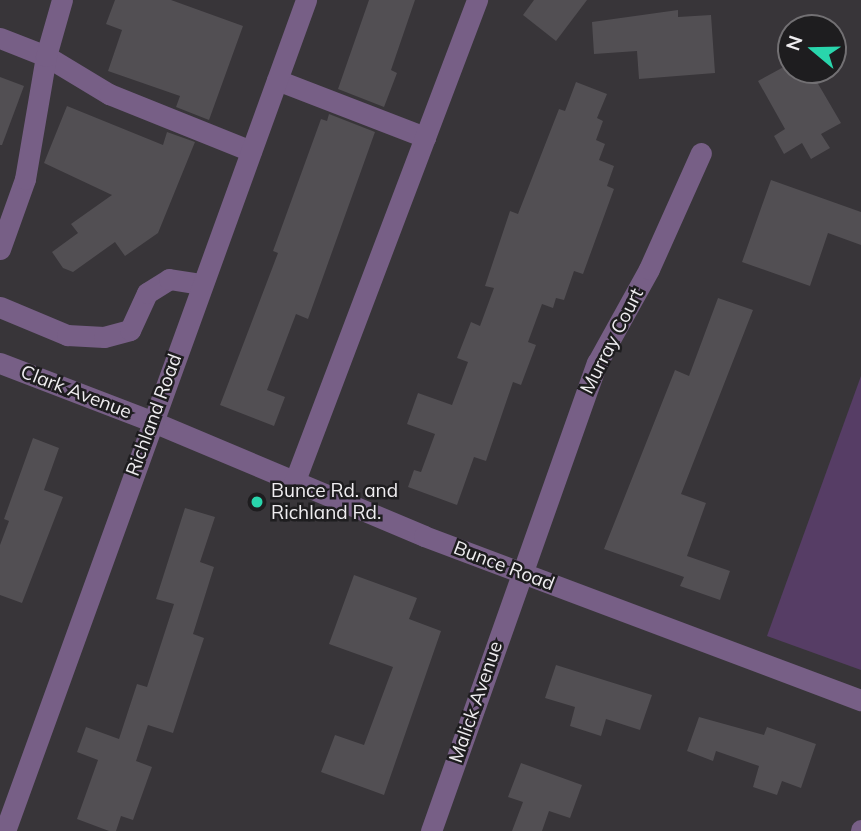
<!DOCTYPE html>
<style>
body{margin:0}
#map{position:relative;width:861px;height:831px;overflow:hidden;background:#383539;font-family:Mulish,sans-serif}
div>[style]{position:absolute}
.green>*{inset:0;background:#563d65}
.building>*{inset:0;background:#524f53}
.minor>*{height:21px;margin:-10.5px;padding:0 10.5px;transform-origin:10.5px;border-radius:10.5px;background:#775f86}
.dots>*{width:19px;height:19px;translate:-50% -50%;box-sizing:border-box;border:4px solid #1e1d1f;border-radius:50%}
span{translate:-50% -50%;white-space:nowrap;text-align:center;line-height:1.15;-webkit-text-stroke:5px #1e1d1f;paint-order:stroke}
.street-label{font-size:19px;color:#efedf0}
.poi-label{font-size:19px;color:#efedf0}
.left{translate:0 -50%;text-align:left}
.north{position:absolute;left:777px;top:14px;width:70px;height:70px;box-sizing:border-box;background:#1e1d1f;border:2px solid #727073;border-radius:50%;rotate:289deg;font-size:19px;font-weight:700;line-height:28px;text-align:center;color:#efedf0}
.north::after{content:'';display:block;margin:auto;width:24px;height:32px;background:#29d5ac;clip-path:polygon(50% 0,100% 100%,50% 72%,0 100%)}
</style>
<div id="map">
<div class="green">
<i style="clip-path:polygon(861px 376px,861px 670px,767px 636px)"></i>
</div>
<div class="building">
<i style="clip-path:polygon(115px 0,171px 0,243px 26px,209px 120px,176px 107px,180px 96px,108px 71px,122px 30px,106px 24px)"></i>
<i style="clip-path:polygon(369px 0,415px 0,391px 70px,397px 73px,384px 107px,338px 89px)"></i>
<i style="clip-path:polygon(534px 0,587px 0,556px 41px,523px 15px)"></i>
<i style="clip-path:polygon(678px 10px,678px 17px,711px 15px,715px 73px,639px 79px,637px 51px,594px 54px,592px 22px)"></i>
<i style="clip-path:polygon(791px 63px,791px 70px,810px 70px,841px 123px,821px 134px,830px 148px,811px 159px,802px 143px,784px 154px,774px 136px,785px 129px,758px 81px)"></i>
<i style="clip-path:polygon(0 77px,24px 86px,2px 145px,0 145px)"></i>
<i style="clip-path:polygon(576px 82px,607px 94px,597px 118px,603px 121px,596px 140px,605px 144px,599px 160px,614px 166px,607px 186px,614px 189px,583px 274px,574px 271px,564px 300px,556px 298px,553px 308px,542px 304px,528px 342px,536px 345px,521px 385px,513px 382px,486px 461px,474px 457px,457px 505px,408px 487px,414px 470px,421px 472px,435px 434px,407px 424px,418px 393px,452px 405px,468px 362px,457px 358px,471px 322px,480px 326px,494px 288px,485px 286px,510px 211px,518px 214px,559px 109px,565px 111px)"></i>
<i style="clip-path:polygon(67px 106px,163px 145px,167px 132px,195px 142px,158px 233px,125px 256px,115px 242px,73px 272px,63px 268px,52px 252px,78px 233px,71px 224px,112px 195px,44px 163px)"></i>
<i style="clip-path:polygon(329px 114px,375px 132px,308px 319px,296px 314px,267px 390px,285px 397px,274px 426px,220px 405px,278px 253px,273px 251px,321px 119px,327px 121px)"></i>
<i style="clip-path:polygon(771px 180px,861px 212px,861px 245px,828px 233px,810px 286px,742px 262px)"></i>
<i style="clip-path:polygon(718px 298px,753px 310px,681px 494px,706px 503px,687px 556px,730px 571px,720px 600px,680px 586px,684px 577px,604px 549px,675px 370px,689px 376px)"></i>
<i style="clip-path:polygon(33px 438px,59px 448px,44px 490px,63px 497px,22px 603px,0 595px,0 545px,9px 521px,4px 519px)"></i>
<i style="clip-path:polygon(185px 508px,215px 517px,200px 562px,214px 567px,193px 634px,204px 638px,173px 733px,148px 725px,136px 761px,152px 767px,133px 820px,121px 816px,116px 831px,109px 831px,77px 819px,98px 760px,77px 752px,86px 727px,119px 739px,137px 684px,147px 687px,174px 604px,156px 599px)"></i>
<i style="clip-path:polygon(354px 575px,417px 598px,409px 619px,441px 631px,384px 795px,321px 772px,335px 735px,364px 745px,393px 667px,329px 644px)"></i>
<i style="clip-path:polygon(556px 665px,652px 695px,640px 730px,606px 719px,601px 736px,570px 726px,575px 707px,545px 698px)"></i>
<i style="clip-path:polygon(699px 717px,764px 735px,767px 727px,816px 744px,801px 788px,782px 781px,777px 795px,753px 787px,759px 766px,716px 751px,713px 761px,687px 751px)"></i>
<i style="clip-path:polygon(521px 763px,582px 785px,570px 818px,549px 811px,542px 831px,512px 831px,523px 802px,508px 797px)"></i>
</div>
<div class="minor">
<i style="left:0;top:38px;width:49px;rotate:21.4deg"></i>
<i style="left:46px;top:56px;width:74px;rotate:31.1deg"></i>
<i style="left:109px;top:94px;width:153px;rotate:21.9deg"></i>
<i style="left:277px;top:80px;width:159px;rotate:21.1deg"></i>
<i style="left:0;top:249px;width:74px;rotate:-70.3deg"></i>
<i style="left:25px;top:179px;width:125px;rotate:-80.3deg"></i>
<i style="left:46px;top:56px;width:58px;rotate:-74.1deg"></i>
<i style="left:0;top:307px;width:73px;rotate:22.7deg"></i>
<i style="left:67px;top:335px;width:37px;rotate:3deg"></i>
<i style="left:104px;top:337px;width:27px;rotate:-15deg"></i>
<i style="left:130px;top:330px;width:41px;rotate:-65.3deg"></i>
<i style="left:147px;top:293px;width:26px;rotate:-32deg"></i>
<i style="left:169px;top:279px;width:33px;rotate:9deg"></i>
<i style="left:0;top:363px;width:162px;rotate:21deg"></i>
<i style="left:151px;top:421px;width:296px;rotate:22.8deg"></i>
<i style="left:424px;top:536px;width:467px;rotate:20.6deg"></i>
<i style="left:294px;top:483px;width:517px;rotate:-69.25deg"></i>
<i style="left:5px;top:831px;width:884px;rotate:-70.09deg"></i>
<i style="left:431px;top:831px;width:497px;rotate:-70.5deg"></i>
<i style="left:597px;top:363px;width:107px;rotate:-61deg"></i>
<i style="left:649px;top:269px;width:127px;rotate:-65.9deg"></i>
<i style="left:861px;top:831px;width:1px;rotate:-90deg"></i>
</div>
<div class="dots">
<i style="left:257px;top:502px;background:#29d5ac"></i>
</div>
<div class="street-label">
<span style="left:612px;top:341px;rotate:-63deg">Murray Court</span>
<span style="left:76px;top:392px;rotate:21deg">Clark Avenue</span>
<span style="left:154px;top:415px;rotate:-70deg">Richland Road</span>
<span style="left:504px;top:566px;rotate:21deg">Bunce Road</span>
<span style="left:476px;top:702px;rotate:-71deg">Malick Avenue</span>
</div>
<div class="poi-label">
<span class="left" style="left:271px;top:502px">Bunce Rd. and<br>Richland Rd.</span>
</div>
<div class="north">N</div>
</div>
